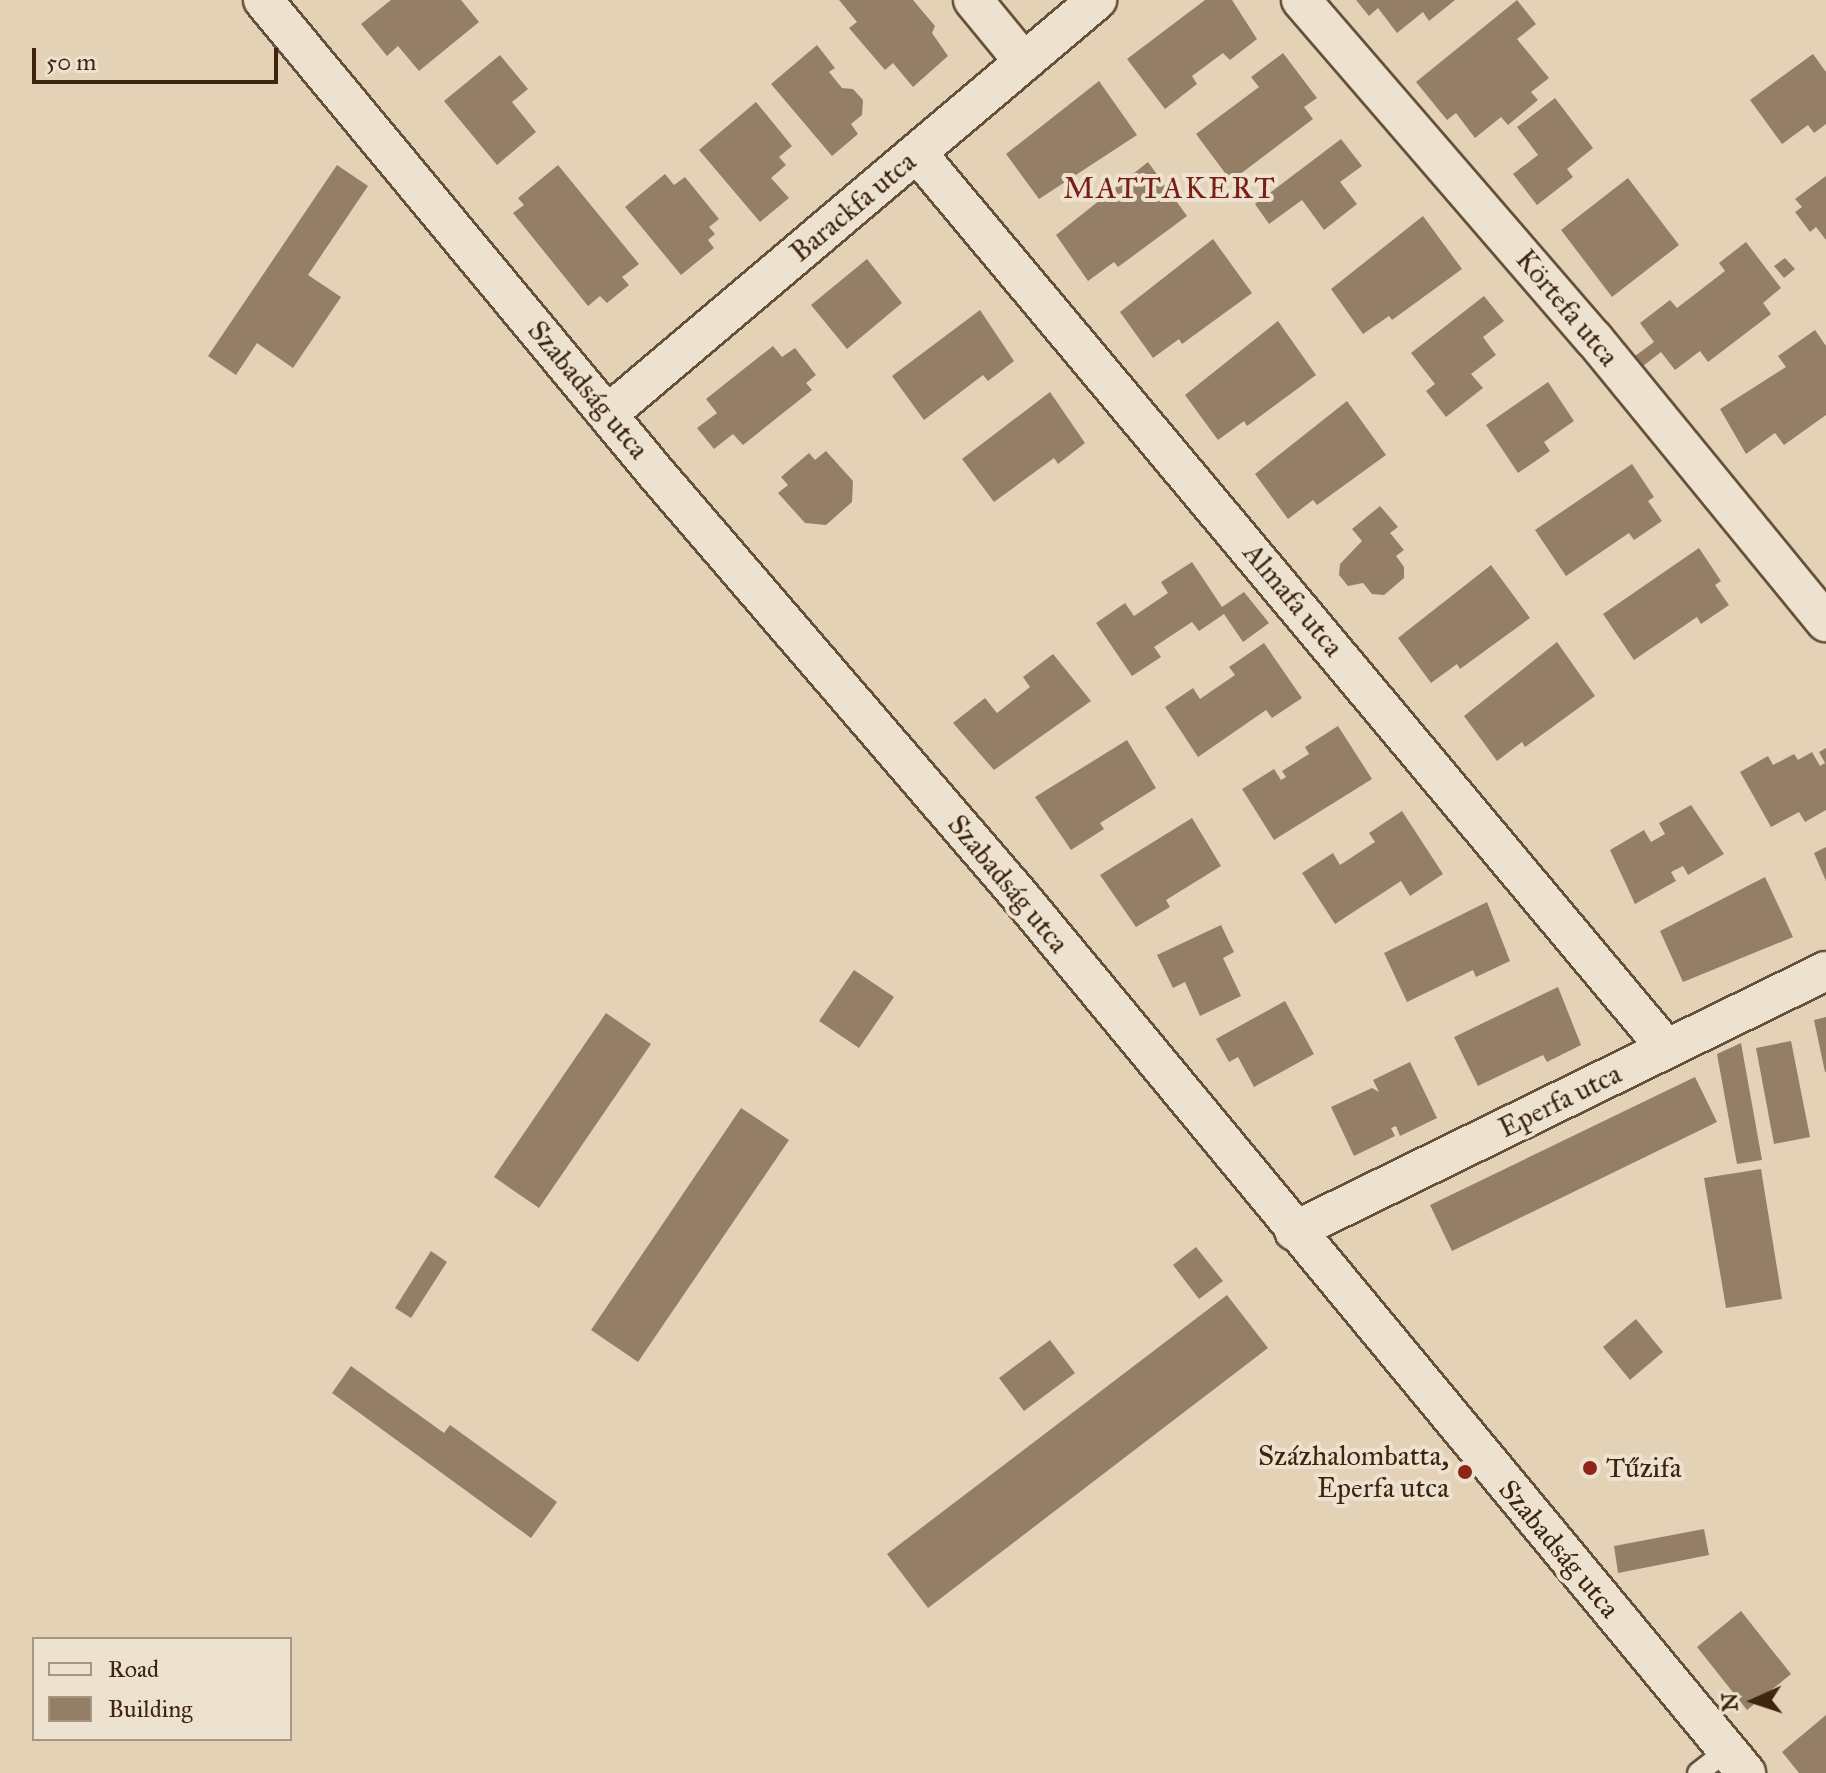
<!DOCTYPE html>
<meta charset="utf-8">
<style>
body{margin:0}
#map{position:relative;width:1826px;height:1773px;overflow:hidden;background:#e4d2b7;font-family:"IM FELL Great Primer",serif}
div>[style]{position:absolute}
.building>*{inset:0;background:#947f66}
.roads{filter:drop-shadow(2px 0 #675039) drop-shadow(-2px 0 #675039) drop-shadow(0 2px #675039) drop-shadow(0 -2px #675039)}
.service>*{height:20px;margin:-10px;padding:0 10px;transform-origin:10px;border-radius:10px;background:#ede2d0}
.minor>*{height:38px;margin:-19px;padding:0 19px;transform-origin:19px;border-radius:19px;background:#ede2d0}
.dots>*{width:22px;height:22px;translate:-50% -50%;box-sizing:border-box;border:4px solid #ede2d0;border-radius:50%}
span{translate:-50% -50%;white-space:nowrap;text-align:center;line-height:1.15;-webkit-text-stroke:8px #ede2d0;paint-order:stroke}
.street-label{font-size:28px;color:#3d250f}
.poi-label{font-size:28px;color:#3d250f}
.right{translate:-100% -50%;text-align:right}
.left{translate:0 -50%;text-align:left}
.neighbourhood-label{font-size:30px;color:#7a1f14;letter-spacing:2px}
.legend{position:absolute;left:32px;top:1637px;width:260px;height:104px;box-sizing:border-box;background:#ede2d0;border:2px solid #a79683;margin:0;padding:10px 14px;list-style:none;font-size:24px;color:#3d250f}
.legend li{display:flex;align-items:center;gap:16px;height:40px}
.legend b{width:40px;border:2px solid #a79683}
.north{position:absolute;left:1714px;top:1661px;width:80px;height:80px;-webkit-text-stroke:6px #ede2d0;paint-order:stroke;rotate:267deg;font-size:22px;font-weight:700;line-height:32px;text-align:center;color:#3d250f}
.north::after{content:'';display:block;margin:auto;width:28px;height:36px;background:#3d250f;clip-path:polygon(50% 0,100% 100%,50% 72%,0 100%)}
.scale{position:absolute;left:32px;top:48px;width:246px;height:36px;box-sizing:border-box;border:4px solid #3d250f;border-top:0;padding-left:10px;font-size:24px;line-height:28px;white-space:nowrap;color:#3d250f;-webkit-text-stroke:6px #ede2d0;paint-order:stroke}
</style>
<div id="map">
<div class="building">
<i style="clip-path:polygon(391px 0,461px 0,479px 22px,419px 71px,398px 46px,387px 56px,361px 24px)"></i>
<i style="clip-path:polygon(839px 0,913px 0,935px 26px,932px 33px,948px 56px,913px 87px,893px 63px,885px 70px,849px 28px,857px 22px)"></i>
<i style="clip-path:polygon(1205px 0,1232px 0,1257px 39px,1230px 60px,1223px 53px,1192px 76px,1197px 84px,1165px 109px,1127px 59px)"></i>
<i style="clip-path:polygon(1356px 0,1455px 0,1429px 21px,1423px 12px,1397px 33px,1378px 8px,1369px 16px)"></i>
<i style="clip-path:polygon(1517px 0,1536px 24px,1517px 39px,1549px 78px,1531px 92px,1538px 100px,1508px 125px,1501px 117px,1475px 138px,1456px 113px,1447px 120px,1416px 82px)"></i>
<i style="clip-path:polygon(817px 45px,835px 68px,829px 72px,842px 88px,853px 89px,863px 100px,862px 115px,851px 124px,858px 134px,832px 156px,771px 84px)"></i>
<i style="clip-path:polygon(1283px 53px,1317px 98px,1304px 107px,1313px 119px,1231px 181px,1196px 134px,1259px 87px,1251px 77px)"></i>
<i style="clip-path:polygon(1813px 54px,1826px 72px,1826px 124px,1814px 133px,1808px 125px,1782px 144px,1750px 100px)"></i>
<i style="clip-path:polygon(500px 55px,528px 89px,512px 102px,536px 132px,497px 165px,444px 101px)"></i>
<i style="clip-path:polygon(1099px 81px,1137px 135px,1039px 199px,1006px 154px)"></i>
<i style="clip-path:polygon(1555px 98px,1593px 148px,1567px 169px,1573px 177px,1537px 205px,1513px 174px,1538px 155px,1517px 127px)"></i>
<i style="clip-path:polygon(756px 102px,792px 146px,779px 157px,786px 165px,771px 178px,789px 198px,760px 222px,699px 150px)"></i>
<i style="clip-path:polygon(1341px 139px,1362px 166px,1340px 182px,1357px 204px,1324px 230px,1302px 200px,1269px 224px,1255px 204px)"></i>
<i style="clip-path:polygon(1148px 162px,1187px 216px,1118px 267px,1114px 262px,1088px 281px,1056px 235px)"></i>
<i style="clip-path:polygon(337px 165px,368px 186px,308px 275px,341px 297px,293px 368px,257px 343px,236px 375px,208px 356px)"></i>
<i style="clip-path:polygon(558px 165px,639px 264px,622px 277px,629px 285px,607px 303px,600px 296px,588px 306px,513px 213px,524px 205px,518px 198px)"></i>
<i style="clip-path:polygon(665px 174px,674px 185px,685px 177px,719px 219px,709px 227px,715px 234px,708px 240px,714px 248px,681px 275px,625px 207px)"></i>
<i style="clip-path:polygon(1826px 176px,1826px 240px,1816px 227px,1810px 232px,1795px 212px,1802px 207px,1795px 199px)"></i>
<i style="clip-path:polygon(1628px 178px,1679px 245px,1612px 297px,1561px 230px)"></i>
<i style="clip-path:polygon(1423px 216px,1462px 269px,1392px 320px,1389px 316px,1363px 334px,1331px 289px)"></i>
<i style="clip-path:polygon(1213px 239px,1252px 293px,1182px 344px,1179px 339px,1153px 358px,1120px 312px)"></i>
<i style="clip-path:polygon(1746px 242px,1781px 288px,1763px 303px,1771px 314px,1708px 362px,1700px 351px,1675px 370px,1661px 352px,1643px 366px,1635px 356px,1654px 342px,1640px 323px,1670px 300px,1677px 308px,1725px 271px,1719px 263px)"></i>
<i style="clip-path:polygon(1785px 258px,1795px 269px,1784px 278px,1774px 266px)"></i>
<i style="clip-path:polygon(867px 259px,902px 303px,847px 349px,811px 305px)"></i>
<i style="clip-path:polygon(1484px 296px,1504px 321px,1483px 337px,1496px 355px,1471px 374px,1483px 388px,1446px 417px,1426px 391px,1435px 384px,1411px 353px)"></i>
<i style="clip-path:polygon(980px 310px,1014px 361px,988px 381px,983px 375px,924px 420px,892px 376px)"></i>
<i style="clip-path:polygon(1278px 321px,1316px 375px,1247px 426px,1244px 421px,1218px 440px,1185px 395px)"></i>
<i style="clip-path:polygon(1815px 330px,1826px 346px,1826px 415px,1784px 445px,1775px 433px,1746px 454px,1720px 409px,1786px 367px,1778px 356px)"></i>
<i style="clip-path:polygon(773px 346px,782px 357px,795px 348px,816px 375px,806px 383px,812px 390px,743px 445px,733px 434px,714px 449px,697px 428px,717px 413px,706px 399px)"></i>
<i style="clip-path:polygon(1548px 382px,1574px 421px,1544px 442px,1550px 451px,1518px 473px,1486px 425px)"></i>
<i style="clip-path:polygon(1050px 392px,1085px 443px,1058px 464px,1054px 458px,994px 502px,962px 459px)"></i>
<i style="clip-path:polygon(1347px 401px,1386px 455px,1317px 505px,1313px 500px,1288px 519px,1255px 474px)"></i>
<i style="clip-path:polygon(826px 451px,853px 481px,852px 502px,826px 525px,805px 523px,778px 493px,788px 485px,781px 477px,809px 453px,815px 460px)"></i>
<i style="clip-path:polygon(1632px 464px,1654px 497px,1648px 501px,1662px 521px,1634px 540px,1629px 533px,1566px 576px,1535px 530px)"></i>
<i style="clip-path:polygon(1380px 506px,1398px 527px,1390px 533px,1404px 550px,1396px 556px,1404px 567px,1404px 578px,1384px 595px,1372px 594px,1363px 583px,1348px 586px,1339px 575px,1340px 564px,1362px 541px,1352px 529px)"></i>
<i style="clip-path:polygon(1699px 548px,1721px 581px,1715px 585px,1729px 605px,1701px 624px,1697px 617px,1634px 660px,1603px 614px)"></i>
<i style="clip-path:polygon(1192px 562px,1222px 607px,1244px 592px,1269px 623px,1243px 642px,1224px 614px,1199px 631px,1192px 622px,1154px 647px,1161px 657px,1132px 676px,1096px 623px,1125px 603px,1134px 616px,1168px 593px,1161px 582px)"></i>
<i style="clip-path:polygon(1491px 565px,1530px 618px,1460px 669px,1457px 664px,1431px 683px,1398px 638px)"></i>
<i style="clip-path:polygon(1557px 642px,1595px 696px,1525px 747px,1522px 742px,1497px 761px,1464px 716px)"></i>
<i style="clip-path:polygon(1264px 643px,1302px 698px,1272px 718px,1266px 710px,1198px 757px,1165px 707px,1193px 688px,1200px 699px,1235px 675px,1229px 667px)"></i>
<i style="clip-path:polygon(1053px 654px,1091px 701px,994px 770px,953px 723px,985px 698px,997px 713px,1030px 687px,1023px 677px)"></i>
<i style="clip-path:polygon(1338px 726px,1372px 779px,1274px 840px,1242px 789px,1274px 769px,1281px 780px,1286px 777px,1282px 771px,1309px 754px,1305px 747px)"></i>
<i style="clip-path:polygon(1127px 740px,1156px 788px,1100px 823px,1104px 829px,1071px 850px,1035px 797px)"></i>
<i style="clip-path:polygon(1826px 748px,1826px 810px,1805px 822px,1799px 812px,1771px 827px,1740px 772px,1768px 756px,1773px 765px,1794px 754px,1798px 760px,1812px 752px,1820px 766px,1825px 763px,1819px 752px)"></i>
<i style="clip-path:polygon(1691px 805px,1724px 854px,1688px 875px,1683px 866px,1671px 872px,1676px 881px,1635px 904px,1610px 850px,1644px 830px,1651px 842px,1665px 834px,1659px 823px)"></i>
<i style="clip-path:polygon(1402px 811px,1443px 874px,1410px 896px,1401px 881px,1335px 924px,1302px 873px,1333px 853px,1340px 865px,1375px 842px,1369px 833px)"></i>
<i style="clip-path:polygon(1192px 818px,1221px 866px,1166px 900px,1170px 907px,1136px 927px,1100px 875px)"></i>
<i style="clip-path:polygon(1826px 847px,1826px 881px,1814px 853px)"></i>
<i style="clip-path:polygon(1765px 877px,1793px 937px,1683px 982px,1660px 931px)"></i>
<i style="clip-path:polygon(1487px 902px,1510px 961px,1476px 977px,1473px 970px,1407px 1002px,1384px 953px)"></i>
<i style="clip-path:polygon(1221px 925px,1234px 952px,1223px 958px,1241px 996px,1200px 1016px,1185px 982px,1173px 988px,1157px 955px)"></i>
<i style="clip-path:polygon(854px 970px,894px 997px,859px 1048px,819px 1021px)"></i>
<i style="clip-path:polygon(1558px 987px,1581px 1045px,1547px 1062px,1543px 1055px,1478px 1086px,1454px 1037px)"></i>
<i style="clip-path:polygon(1285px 1001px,1314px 1054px,1254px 1087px,1238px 1057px,1229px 1062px,1216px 1039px)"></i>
<i style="clip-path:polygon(606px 1013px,651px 1044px,539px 1208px,494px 1177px)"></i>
<i style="clip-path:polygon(1826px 1017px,1826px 1072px,1825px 1072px,1814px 1020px)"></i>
<i style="clip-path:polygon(1791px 1041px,1810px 1137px,1774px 1144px,1756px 1048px)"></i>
<i style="clip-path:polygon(1741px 1043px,1762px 1160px,1737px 1164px,1717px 1054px)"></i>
<i style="clip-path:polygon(1410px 1062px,1437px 1118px,1400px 1136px,1396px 1126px,1391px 1128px,1395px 1136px,1354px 1156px,1331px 1107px,1372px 1088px,1379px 1092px,1373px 1080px)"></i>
<i style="clip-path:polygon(1695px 1077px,1717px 1122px,1452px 1251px,1430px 1205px)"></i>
<i style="clip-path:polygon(741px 1108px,789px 1140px,638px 1362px,591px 1330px)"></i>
<i style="clip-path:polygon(1761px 1169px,1782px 1299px,1726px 1308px,1704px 1178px)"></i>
<i style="clip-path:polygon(1196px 1247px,1223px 1281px,1199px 1299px,1173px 1265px)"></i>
<i style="clip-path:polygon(431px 1251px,447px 1262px,411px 1318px,395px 1308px)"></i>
<i style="clip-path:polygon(1227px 1295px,1268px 1348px,928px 1608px,887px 1554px)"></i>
<i style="clip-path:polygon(1636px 1319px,1663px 1352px,1630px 1380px,1603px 1347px)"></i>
<i style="clip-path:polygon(1050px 1340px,1075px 1373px,1024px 1411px,999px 1378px)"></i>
<i style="clip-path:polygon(351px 1366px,444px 1433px,450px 1425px,557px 1502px,531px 1538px,332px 1393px)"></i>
<i style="clip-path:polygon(1704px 1529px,1709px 1555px,1618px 1573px,1614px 1546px)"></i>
<i style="clip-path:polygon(1741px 1611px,1791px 1674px,1747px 1710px,1697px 1647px)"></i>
<i style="clip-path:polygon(1826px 1715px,1826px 1773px,1799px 1773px,1782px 1752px)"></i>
</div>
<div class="roads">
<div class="service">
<i style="left:1698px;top:1773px;width:37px;rotate:-38deg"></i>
</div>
<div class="minor">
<i style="left:263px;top:0;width:614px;rotate:50.29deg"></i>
<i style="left:655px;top:472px;width:558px;rotate:49.29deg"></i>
<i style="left:1019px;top:895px;width:1140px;rotate:50.37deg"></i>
<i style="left:973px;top:0;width:80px;rotate:50.6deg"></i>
<i style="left:1301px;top:0;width:448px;rotate:49.2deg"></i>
<i style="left:1594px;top:339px;width:366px;rotate:50.7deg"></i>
<i style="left:917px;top:153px;width:1167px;rotate:50.07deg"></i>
<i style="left:608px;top:414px;width:641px;rotate:-40.25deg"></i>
<i style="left:1294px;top:1231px;width:592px;rotate:-26.05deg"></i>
</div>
</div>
<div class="dots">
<i style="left:1590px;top:1468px;background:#8f2418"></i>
<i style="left:1465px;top:1472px;background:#8f2418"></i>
</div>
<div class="street-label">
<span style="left:853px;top:207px;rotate:-40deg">Barackfa utca</span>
<span style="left:1567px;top:308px;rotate:50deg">Körtefa utca</span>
<span style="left:588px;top:390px;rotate:50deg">Szabadság utca</span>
<span style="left:1293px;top:600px;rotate:50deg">Almafa utca</span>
<span style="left:1008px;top:884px;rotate:50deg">Szabadság utca</span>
<span style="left:1560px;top:1101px;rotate:-26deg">Eperfa utca</span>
<span style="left:1559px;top:1549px;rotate:50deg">Szabadság utca</span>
</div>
<div class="poi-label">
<span class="right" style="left:1449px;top:1472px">Százhalombatta,<br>Eperfa utca</span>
<span class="left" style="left:1606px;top:1468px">Tűzifa</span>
</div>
<div class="neighbourhood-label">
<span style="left:1170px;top:188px">MATTAKERT</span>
</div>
<ul class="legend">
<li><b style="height:10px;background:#ede2d0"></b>Road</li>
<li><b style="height:22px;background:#947f66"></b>Building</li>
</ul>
<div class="north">N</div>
<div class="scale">50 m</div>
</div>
